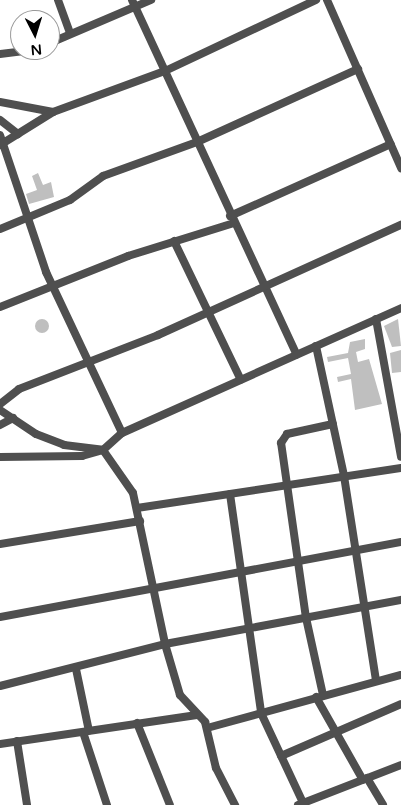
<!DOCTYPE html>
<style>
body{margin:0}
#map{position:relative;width:401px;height:805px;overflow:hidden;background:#fff;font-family:"Varela Round",sans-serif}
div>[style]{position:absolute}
.building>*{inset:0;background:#bfbfbf}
.round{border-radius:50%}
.minor>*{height:8px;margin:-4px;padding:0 4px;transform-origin:4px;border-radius:4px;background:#4f4f4f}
span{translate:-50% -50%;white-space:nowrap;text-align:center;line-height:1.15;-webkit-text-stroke:5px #fff;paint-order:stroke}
.north{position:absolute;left:10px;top:10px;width:50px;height:50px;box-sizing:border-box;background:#fff;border:1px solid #999;border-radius:50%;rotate:175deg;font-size:14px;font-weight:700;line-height:20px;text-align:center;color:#000}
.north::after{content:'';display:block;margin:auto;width:18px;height:22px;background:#000;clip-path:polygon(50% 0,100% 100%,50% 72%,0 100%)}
</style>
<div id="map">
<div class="building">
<i style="clip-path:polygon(38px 173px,43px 185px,51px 182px,54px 197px,29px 204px,26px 194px,37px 190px,32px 176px)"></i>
<i style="clip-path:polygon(398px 319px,401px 346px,392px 347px,384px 326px)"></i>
<i class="round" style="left:35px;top:319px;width:14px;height:14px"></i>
<i style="clip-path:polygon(365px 339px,365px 349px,356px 352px,358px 362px,369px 359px,382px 404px,355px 410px,351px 379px,338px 382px,337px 377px,351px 374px,348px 358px,328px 362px,327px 357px,348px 353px,350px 342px)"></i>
<i style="clip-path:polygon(401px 350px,401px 372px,392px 373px,390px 353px)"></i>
</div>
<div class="minor">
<i style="left:58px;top:0;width:35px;rotate:70deg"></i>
<i style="left:132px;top:0;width:391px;rotate:65.1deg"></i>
<i style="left:327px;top:0;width:184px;rotate:66.2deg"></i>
<i style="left:50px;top:43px;width:110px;rotate:-23.1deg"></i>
<i style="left:0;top:54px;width:34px;rotate:-7deg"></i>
<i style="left:0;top:102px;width:54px;rotate:10.7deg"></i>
<i style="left:0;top:120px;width:23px;rotate:38deg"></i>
<i style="left:0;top:135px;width:145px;rotate:71.4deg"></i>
<i style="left:46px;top:272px;width:178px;rotate:64.7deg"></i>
<i style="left:0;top:145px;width:62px;rotate:-31.9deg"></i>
<i style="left:53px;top:112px;width:119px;rotate:-20.1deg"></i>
<i style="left:165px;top:71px;width:167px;rotate:-25.2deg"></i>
<i style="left:230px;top:216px;width:176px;rotate:-24.1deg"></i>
<i style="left:0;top:229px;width:76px;rotate:-22.5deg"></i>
<i style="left:70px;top:200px;width:41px;rotate:-36deg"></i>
<i style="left:103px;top:176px;width:100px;rotate:-19.9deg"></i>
<i style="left:197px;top:142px;width:177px;rotate:-24.4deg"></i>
<i style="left:174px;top:241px;width:154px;rotate:64.3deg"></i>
<i style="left:0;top:307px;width:138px;rotate:-21.7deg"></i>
<i style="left:128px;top:256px;width:111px;rotate:-17.3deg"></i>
<i style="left:376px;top:319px;width:140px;rotate:79.7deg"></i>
<i style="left:316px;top:346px;width:133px;rotate:77.8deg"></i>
<i style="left:344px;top:476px;width:206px;rotate:81.1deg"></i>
<i style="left:0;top:404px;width:24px;rotate:-38deg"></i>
<i style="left:19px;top:389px;width:149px;rotate:-21.2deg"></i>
<i style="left:158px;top:335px;width:267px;rotate:-24.4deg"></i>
<i style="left:0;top:410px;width:43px;rotate:33.7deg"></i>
<i style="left:36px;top:434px;width:30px;rotate:21deg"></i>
<i style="left:64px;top:445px;width:39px;rotate:7deg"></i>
<i style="left:103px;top:450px;width:52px;rotate:55.1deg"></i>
<i style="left:133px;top:493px;width:154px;rotate:78deg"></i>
<i style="left:165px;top:644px;width:53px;rotate:73.6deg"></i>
<i style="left:180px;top:695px;width:37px;rotate:47deg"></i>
<i style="left:205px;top:722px;width:47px;rotate:76.6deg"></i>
<i style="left:216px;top:768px;width:42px;rotate:62.8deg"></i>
<i style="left:0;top:425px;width:15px;rotate:-28deg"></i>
<i style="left:0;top:457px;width:82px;rotate:-0.7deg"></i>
<i style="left:82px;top:456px;width:22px;rotate:-16deg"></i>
<i style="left:103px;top:450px;width:25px;rotate:-42deg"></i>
<i style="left:122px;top:433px;width:306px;rotate:-24.1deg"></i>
<i style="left:230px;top:494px;width:221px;rotate:81.9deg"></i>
<i style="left:261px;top:713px;width:102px;rotate:64.9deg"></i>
<i style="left:137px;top:508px;width:267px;rotate:-8.6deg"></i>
<i style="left:0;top:544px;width:142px;rotate:-9.3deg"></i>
<i style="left:0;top:617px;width:408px;rotate:-10.6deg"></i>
<i style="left:76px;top:669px;width:63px;rotate:78.2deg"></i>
<i style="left:0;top:686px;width:170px;rotate:-14.3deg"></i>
<i style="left:165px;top:644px;width:240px;rotate:-10.6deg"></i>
<i style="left:323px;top:695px;width:79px;rotate:-102.4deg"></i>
<i style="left:306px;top:618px;width:177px;rotate:-98.1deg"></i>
<i style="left:281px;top:443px;width:11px;rotate:-56deg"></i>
<i style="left:287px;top:434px;width:47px;rotate:-12.3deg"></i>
<i style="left:316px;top:697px;width:95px;rotate:60.5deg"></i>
<i style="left:137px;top:723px;width:88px;rotate:68.1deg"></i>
<i style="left:207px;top:728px;width:201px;rotate:-15.3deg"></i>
<i style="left:83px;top:732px;width:77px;rotate:71.8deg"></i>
<i style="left:17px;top:741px;width:65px;rotate:81.1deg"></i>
<i style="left:0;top:744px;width:199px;rotate:-8.4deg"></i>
<i style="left:281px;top:756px;width:131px;rotate:-23.4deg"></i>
<i style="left:367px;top:778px;width:31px;rotate:59deg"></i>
<i style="left:298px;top:805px;width:110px;rotate:-21.2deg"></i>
</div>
<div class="north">N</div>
</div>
